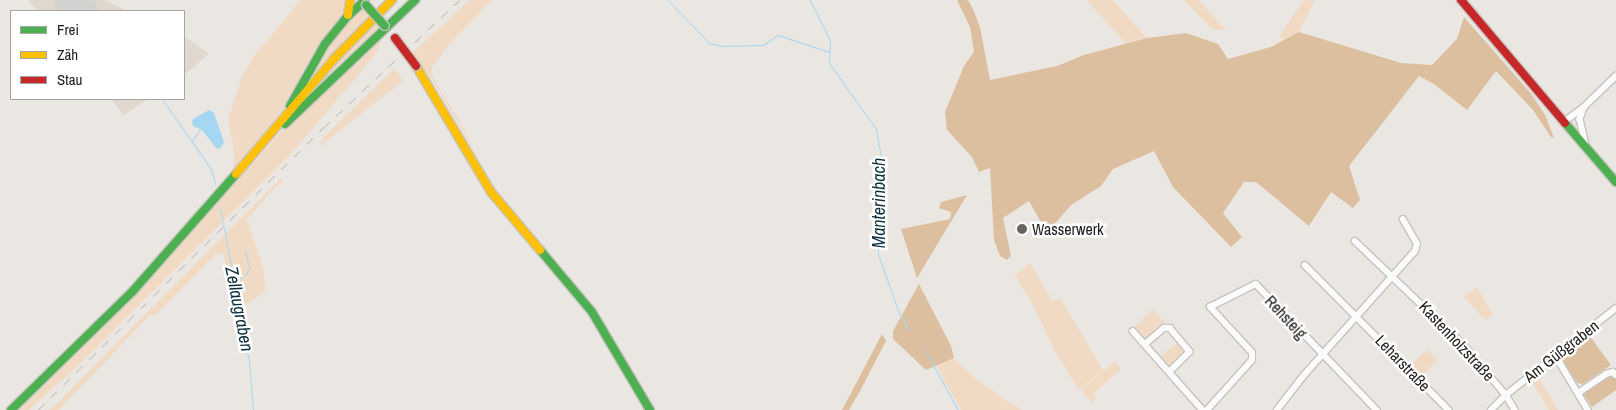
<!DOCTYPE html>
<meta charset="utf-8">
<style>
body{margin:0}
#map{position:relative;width:1616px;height:410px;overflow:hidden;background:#eae6e2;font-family:"Archivo Narrow",sans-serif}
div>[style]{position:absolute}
.built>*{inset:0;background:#e0d7ce}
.green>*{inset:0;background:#f1dac3}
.forest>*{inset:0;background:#dcbf9f}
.water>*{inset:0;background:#a6d7f2}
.stream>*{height:1px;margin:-0.5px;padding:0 0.5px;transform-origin:0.5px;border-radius:0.5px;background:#a6d7f2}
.runway>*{height:32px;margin:-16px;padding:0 16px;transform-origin:16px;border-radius:16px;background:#d4d2d0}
.roads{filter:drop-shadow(1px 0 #c6c3c0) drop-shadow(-1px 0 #c6c3c0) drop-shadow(0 1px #c6c3c0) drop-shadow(0 -1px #c6c3c0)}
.street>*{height:5.5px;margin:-2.75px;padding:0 2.75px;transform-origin:2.75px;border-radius:2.75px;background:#fcfbfb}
.fast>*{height:8px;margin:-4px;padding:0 4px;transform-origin:4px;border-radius:4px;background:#4caf50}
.slow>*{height:8px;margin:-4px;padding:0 4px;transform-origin:4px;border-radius:4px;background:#ffc107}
.jam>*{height:8px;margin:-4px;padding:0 4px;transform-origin:4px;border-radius:4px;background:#c62828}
.rail>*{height:1px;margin-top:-0.5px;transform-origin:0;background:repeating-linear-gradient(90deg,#bebdbd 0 9px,transparent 0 18px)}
.bridges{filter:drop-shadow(1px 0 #c6c3c0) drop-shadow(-1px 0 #c6c3c0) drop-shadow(0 1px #c6c3c0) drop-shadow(0 -1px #c6c3c0)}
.fast-bridge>*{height:8px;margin:-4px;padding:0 4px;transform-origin:4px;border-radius:4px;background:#4caf50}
.jam-bridge>*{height:8px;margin:-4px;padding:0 4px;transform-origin:4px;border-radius:4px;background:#c62828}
.dots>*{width:14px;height:14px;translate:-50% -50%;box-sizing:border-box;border:2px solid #fff;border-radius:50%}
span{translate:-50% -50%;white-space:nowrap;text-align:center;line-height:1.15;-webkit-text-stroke:5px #fff;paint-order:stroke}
.poi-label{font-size:16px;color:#1f1d1a}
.left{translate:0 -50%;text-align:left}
.street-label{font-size:16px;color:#1f1d1a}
.water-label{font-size:18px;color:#0c2d3e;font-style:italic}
.legend{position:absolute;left:10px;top:10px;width:175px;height:90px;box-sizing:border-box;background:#fff;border:1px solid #a5a5a3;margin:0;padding:6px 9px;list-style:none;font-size:15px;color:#1f1d1a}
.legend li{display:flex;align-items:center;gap:10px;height:25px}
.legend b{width:25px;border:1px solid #a5a5a3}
</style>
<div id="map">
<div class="built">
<i style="clip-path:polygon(28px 0,105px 0,127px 11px,38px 11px)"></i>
<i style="clip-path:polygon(184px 36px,209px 54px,184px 75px)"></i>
<i style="clip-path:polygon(111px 99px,148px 99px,124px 115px)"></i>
</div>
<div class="green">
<i style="clip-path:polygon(301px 0,347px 0,346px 10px,325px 40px,286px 106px,233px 173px,234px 151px,228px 120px,242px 77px,253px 57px)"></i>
<i style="clip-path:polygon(470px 0,492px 0,448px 46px,432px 67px,431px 74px,466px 132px,474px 150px,433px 81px,412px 53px)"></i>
<i style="clip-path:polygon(1087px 0,1113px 0,1147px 38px,1125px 43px)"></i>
<i style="clip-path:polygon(1184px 0,1199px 0,1226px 30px,1213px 30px)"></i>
<i style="clip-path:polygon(1304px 0,1315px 0,1299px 32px,1285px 41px,1279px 36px)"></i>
<i style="clip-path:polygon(361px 7px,369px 16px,295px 101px,323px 53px)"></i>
<i style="clip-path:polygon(373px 20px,380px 29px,289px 117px,317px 84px)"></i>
<i style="clip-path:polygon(378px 40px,381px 42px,377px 51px,365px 67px,290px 155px,89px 355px,29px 410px,16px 410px,139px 290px,289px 123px,309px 107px)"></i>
<i style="clip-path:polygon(395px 68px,403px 81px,320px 146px,323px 138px)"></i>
<i style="clip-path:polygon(282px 179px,281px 183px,273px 189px,247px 220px,264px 270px,265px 292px,236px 311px,225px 260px,223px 254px,218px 252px,156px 315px,150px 315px,59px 410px,50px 410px,279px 180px)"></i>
<i style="clip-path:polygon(1030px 263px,1053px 302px,1060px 298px,1103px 370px,1079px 390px,1054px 350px,1032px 303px,1015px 275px)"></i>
<i style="clip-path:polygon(1477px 287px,1493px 314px,1486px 320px,1464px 297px)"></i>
<i style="clip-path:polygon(1153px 309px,1165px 323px,1144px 342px,1133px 329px)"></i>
<i style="clip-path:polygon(1178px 342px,1186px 352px,1169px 367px,1160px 357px)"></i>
<i style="clip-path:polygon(1427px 349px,1438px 360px,1422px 376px,1411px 365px)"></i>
<i style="clip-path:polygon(954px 358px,977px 380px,1021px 410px,961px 410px,936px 365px)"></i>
<i style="clip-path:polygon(1115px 361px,1121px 369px,1093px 394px,1097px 398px,1091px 403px,1081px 390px)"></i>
<i style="clip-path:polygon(1536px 374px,1558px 410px,1549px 410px,1530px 379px)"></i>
</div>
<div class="forest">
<i style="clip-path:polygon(957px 0,968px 0,973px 9px,980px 27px,990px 80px,1057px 66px,1084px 55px,1147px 38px,1186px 33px,1218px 44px,1228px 59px,1271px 47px,1299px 32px,1401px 63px,1432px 65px,1457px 39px,1464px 17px,1532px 95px,1545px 115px,1554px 138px,1551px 137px,1533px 110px,1496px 71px,1467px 110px,1434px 84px,1419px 76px,1349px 166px,1360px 200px,1353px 208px,1331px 192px,1309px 226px,1256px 182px,1244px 182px,1223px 213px,1242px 237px,1231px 247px,1173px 187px,1154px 151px,1113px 169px,1101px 186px,1071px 205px,1047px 233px,1029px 201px,1003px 218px,1011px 256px,1007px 260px,1000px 256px,994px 240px,990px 168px,979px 172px,972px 157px,947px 130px,945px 112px,964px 66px,974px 52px,970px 27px)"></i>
<i style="clip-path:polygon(967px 195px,917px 278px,901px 229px,950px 219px,951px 212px,939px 208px,941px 202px)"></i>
<i style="clip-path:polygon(919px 284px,951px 346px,954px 358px,926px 370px,893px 339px,893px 331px)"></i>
<i style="clip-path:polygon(882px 334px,886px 341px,860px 391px,849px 410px,842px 410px)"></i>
<i style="clip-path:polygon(1589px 335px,1611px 365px,1583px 384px,1577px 383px,1562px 360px,1563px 356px)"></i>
<i style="clip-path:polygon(1609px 375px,1616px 378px,1616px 390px,1592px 407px,1584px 395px,1585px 392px)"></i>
</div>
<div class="water">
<i style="clip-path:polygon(209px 110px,214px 113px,224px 142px,221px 148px,217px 149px,202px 130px,193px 126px,192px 122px,193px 119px)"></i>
</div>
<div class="stream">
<i style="left:668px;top:0;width:59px;rotate:46.4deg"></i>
<i style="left:709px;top:43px;width:14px;rotate:12deg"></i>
<i style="left:723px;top:46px;width:40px;rotate:-1.4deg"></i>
<i style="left:763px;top:45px;width:18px;rotate:-34deg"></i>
<i style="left:778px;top:35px;width:54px;rotate:18.4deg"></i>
<i style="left:810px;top:0;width:45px;rotate:63.4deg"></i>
<i style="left:830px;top:40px;width:23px;rotate:92deg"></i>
<i style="left:829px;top:63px;width:81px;rotate:54.5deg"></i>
<i style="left:876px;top:129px;width:34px;rotate:80deg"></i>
<i style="left:882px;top:162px;width:19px;rotate:99deg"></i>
<i style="left:879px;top:181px;width:24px;rotate:85deg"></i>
<i style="left:881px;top:205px;width:25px;rotate:101deg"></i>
<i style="left:876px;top:230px;width:24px;rotate:85deg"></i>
<i style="left:878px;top:254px;width:63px;rotate:70.4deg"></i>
<i style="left:899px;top:313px;width:20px;rotate:60deg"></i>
<i style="left:162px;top:99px;width:85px;rotate:55deg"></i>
<i style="left:211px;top:169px;width:15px;rotate:74deg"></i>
<i style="left:192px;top:141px;width:14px;rotate:-56deg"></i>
<i style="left:220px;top:208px;width:157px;rotate:79.3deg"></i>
<i style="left:249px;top:362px;width:48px;rotate:85.2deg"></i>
<i style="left:245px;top:250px;width:18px;rotate:77deg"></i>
<i style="left:249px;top:268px;width:9px;rotate:117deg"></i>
<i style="left:234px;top:282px;width:9px;rotate:-32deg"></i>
<i style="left:925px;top:350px;width:68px;rotate:61.2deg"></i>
</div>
<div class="runway">
<i style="left:70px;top:0;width:16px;rotate:43deg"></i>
</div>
<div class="roads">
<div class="street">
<i style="left:1584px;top:108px;width:12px;rotate:110deg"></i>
<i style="left:1580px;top:119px;width:26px;rotate:77deg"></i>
<i style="left:1564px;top:122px;width:25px;rotate:-37deg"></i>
<i style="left:1584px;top:107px;width:45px;rotate:-44.1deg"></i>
<i style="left:1355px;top:241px;width:151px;rotate:43.7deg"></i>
<i style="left:1464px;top:345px;width:65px;rotate:50deg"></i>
<i style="left:1506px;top:395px;width:17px;rotate:59deg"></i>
<i style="left:1305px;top:265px;width:204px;rotate:45.2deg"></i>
<i style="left:1133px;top:331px;width:106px;rotate:48.5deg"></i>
<i style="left:1145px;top:344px;width:25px;rotate:-40deg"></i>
<i style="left:1164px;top:328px;width:6px"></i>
<i style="left:1170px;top:328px;width:31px;rotate:50deg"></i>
<i style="left:1190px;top:352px;width:28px;rotate:135deg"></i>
<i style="left:1556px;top:356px;width:63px;rotate:59.3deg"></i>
<i style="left:1578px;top:393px;width:34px;rotate:-34deg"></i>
<i style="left:1606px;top:374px;width:7px;rotate:-16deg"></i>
<i style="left:1613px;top:372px;width:4px;rotate:45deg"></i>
<i style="left:1207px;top:410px;width:67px;rotate:-48deg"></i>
<i style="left:1252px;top:360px;width:7px;rotate:-90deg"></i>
<i style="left:1252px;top:353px;width:62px;rotate:-132.4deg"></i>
<i style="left:1210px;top:307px;width:51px;rotate:-26.6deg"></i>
<i style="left:1256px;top:284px;width:175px;rotate:46.2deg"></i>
<i style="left:1277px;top:410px;width:46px;rotate:-52.1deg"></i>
<i style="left:1305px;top:374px;width:165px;rotate:-48.2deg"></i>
<i style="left:1415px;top:251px;width:7px;rotate:-74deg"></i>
<i style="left:1417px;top:244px;width:28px;rotate:-120deg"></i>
<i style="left:1491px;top:410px;width:21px;rotate:-45deg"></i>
<i style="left:1506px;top:395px;width:140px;rotate:-38.3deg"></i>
</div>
<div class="fast">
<i style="left:290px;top:106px;width:71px;rotate:-60.6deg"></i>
<i style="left:325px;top:44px;width:36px;rotate:-51deg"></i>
<i style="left:348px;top:16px;width:23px;rotate:-43deg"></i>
<i style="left:1565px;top:123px;width:78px;rotate:49.2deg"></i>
<i style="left:285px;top:124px;width:180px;rotate:-43.6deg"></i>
<i style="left:540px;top:250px;width:81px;rotate:50deg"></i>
<i style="left:592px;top:312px;width:114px;rotate:59.4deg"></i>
<i style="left:11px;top:410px;width:169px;rotate:-44.3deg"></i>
<i style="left:132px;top:292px;width:157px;rotate:-48.6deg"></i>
</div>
<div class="slow">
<i style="left:348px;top:15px;width:15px;rotate:-82deg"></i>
<i style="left:416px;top:66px;width:147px;rotate:59.2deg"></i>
<i style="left:491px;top:192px;width:76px;rotate:49.8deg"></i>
<i style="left:236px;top:174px;width:150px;rotate:-49.6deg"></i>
<i style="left:333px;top:60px;width:84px;rotate:-45.5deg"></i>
</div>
<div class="jam">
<i style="left:1461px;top:0;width:161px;rotate:49.8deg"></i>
</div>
</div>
<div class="rail">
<i style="left:38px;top:410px;width:401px;rotate:-44.7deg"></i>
<i style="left:323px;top:128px;width:187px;rotate:-43.1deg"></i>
</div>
<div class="bridges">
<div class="fast-bridge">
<i style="left:366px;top:5px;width:28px;rotate:48deg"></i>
</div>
<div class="jam-bridge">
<i style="left:395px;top:38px;width:35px;rotate:53deg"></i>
</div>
</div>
<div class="dots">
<i style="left:1022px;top:229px;background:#666360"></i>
</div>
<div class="poi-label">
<span class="left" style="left:1032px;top:229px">Wasserwerk</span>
</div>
<div class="street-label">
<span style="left:1286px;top:317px;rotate:47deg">Rehsteig</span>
<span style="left:1457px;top:341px;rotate:47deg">Kastenholzstraße</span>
<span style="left:1561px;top:351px;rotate:-38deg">Am Güßgraben</span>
<span style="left:1403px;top:363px;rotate:46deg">Leharstraße</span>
</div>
<div class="water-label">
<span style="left:879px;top:203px;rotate:-90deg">Manterinbach</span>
<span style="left:239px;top:309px;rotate:79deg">Zellaugraben</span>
</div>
<ul class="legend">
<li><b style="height:6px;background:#4caf50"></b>Frei</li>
<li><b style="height:6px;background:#ffc107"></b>Zäh</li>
<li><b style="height:6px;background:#c62828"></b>Stau</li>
</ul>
</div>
